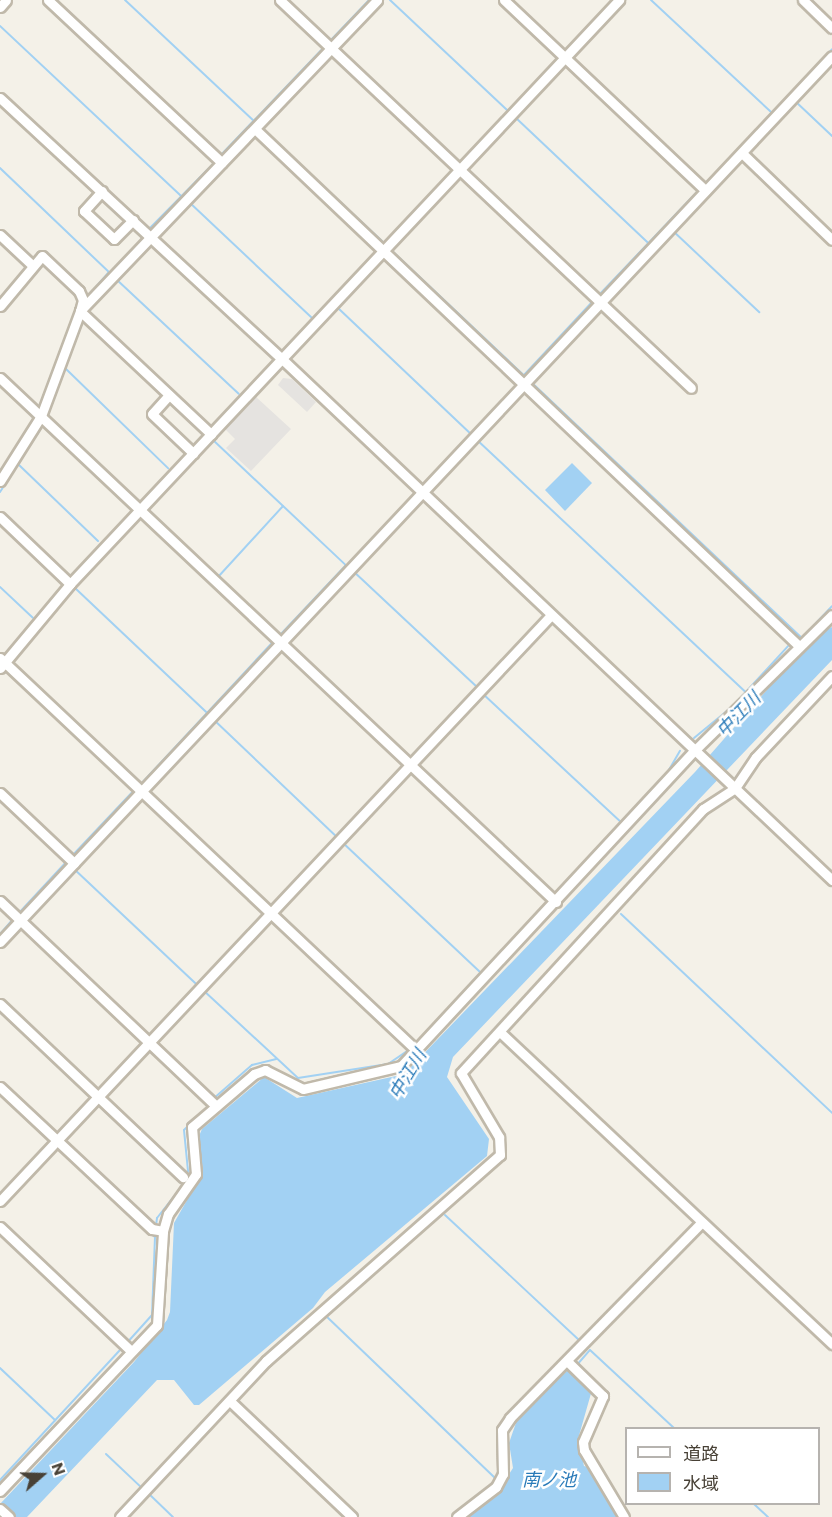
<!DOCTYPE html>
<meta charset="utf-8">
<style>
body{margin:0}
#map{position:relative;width:832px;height:1517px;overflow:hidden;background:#f4f1e8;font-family:Commissioner,"Noto Sans JP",sans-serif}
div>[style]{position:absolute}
.parking>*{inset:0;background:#e5e3e0}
.water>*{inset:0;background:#a2d1f3}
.stream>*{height:2px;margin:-1px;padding:0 1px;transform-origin:1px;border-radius:1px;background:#a2d1f3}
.roads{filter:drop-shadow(2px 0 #c0b9aa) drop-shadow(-2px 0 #c0b9aa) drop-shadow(0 2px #c0b9aa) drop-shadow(0 -2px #c0b9aa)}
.minor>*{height:9px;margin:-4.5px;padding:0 4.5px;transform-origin:4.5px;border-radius:4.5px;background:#fff}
span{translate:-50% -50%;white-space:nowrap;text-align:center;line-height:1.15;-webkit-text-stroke:5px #fff;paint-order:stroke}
.water-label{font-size:18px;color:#2a7bb9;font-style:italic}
.legend{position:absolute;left:625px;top:1427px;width:195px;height:78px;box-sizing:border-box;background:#fff;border:2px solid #b6b3af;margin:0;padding:8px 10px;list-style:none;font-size:18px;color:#484136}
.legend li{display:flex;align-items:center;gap:12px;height:30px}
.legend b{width:30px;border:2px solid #b6b3af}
.north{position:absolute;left:12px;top:1445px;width:60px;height:60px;-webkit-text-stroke:4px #fff;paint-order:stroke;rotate:70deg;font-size:16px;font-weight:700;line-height:24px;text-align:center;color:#484136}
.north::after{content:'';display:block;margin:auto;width:21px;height:27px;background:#484136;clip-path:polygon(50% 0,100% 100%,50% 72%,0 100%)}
</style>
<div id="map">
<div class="parking">
<i style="clip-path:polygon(283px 378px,292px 379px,316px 402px,307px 412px,278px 385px)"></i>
<i style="clip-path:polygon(255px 396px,291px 429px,251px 471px,226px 448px,235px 439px,224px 428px)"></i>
</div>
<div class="water">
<i style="clip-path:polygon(572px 463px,592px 483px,565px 511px,545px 490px)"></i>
<i style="clip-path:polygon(832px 627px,832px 660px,453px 1057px,447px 1077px,489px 1139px,487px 1156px,325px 1292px,313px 1308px,199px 1405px,194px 1405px,174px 1380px,157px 1380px,27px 1517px,0 1517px,0 1504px,134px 1362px,167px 1320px,170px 1312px,174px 1223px,203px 1172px,199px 1136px,202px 1129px,264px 1077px,297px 1098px,396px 1076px,408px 1070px,695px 772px,800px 652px,820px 633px)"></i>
<i style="clip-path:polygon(569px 1369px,592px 1390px,578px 1439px,584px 1466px,591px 1468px,621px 1517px,466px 1517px,499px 1490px,513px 1468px,509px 1443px,518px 1417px)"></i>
</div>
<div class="stream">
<i style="left:125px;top:0;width:178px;rotate:43.2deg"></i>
<i style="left:390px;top:0;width:162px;rotate:43.2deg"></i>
<i style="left:651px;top:0;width:166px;rotate:43deg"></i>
<i style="left:0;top:26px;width:251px;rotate:43.2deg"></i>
<i style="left:330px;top:41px;width:57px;rotate:-46.4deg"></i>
<i style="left:795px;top:101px;width:51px;rotate:43.4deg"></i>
<i style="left:516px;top:118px;width:182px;rotate:43.4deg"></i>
<i style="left:260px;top:127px;width:168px;rotate:43.1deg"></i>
<i style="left:219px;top:157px;width:153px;rotate:-46.3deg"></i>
<i style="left:0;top:168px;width:151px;rotate:43.7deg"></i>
<i style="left:109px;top:272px;width:33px;rotate:131deg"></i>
<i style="left:705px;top:184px;width:185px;rotate:-46.7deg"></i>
<i style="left:189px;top:202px;width:168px;rotate:43.3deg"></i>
<i style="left:150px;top:228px;width:91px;rotate:-45.4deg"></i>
<i style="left:672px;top:230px;width:120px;rotate:43.3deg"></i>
<i style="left:391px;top:250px;width:185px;rotate:43.3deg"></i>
<i style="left:116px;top:279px;width:168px;rotate:43.1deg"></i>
<i style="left:598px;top:296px;width:146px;rotate:-46.4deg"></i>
<i style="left:338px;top:308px;width:185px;rotate:43.5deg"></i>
<i style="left:65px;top:368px;width:144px;rotate:44.2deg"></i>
<i style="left:524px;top:375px;width:103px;rotate:-47deg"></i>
<i style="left:530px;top:381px;width:376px;rotate:43.4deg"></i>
<i style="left:46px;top:416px;width:102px;rotate:-68.7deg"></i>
<i style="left:476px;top:439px;width:369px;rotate:43.2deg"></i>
<i style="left:213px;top:440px;width:185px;rotate:43.3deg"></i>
<i style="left:18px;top:464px;width:111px;rotate:43.9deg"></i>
<i style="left:0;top:492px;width:80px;rotate:-57.3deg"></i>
<i style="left:352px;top:570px;width:173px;rotate:43.1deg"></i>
<i style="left:218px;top:577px;width:96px;rotate:-47.5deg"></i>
<i style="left:0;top:587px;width:45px;rotate:43.2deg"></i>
<i style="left:75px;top:588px;width:182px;rotate:43.4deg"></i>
<i style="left:280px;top:635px;width:96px;rotate:-46.7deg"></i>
<i style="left:803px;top:637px;width:42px;rotate:-46.9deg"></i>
<i style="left:482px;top:693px;width:191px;rotate:42.9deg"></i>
<i style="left:213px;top:719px;width:171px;rotate:43.6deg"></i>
<i style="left:694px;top:738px;width:50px;rotate:-39.4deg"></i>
<i style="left:733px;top:706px;width:84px;rotate:-47.4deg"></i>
<i style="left:666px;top:775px;width:28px;rotate:-60deg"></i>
<i style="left:140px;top:785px;width:197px;rotate:-47.1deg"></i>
<i style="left:0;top:799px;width:13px;rotate:45deg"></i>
<i style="left:342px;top:842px;width:190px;rotate:43.3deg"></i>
<i style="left:71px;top:857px;width:93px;rotate:-46.7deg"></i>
<i style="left:73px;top:868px;width:170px;rotate:43.3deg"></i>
<i style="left:18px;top:914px;width:72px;rotate:-47.2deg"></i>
<i style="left:621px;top:914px;width:290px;rotate:43.3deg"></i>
<i style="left:0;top:934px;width:20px;rotate:-49deg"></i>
<i style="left:203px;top:990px;width:129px;rotate:42.8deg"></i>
<i style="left:298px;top:1078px;width:91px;rotate:-8.8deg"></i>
<i style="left:388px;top:1064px;width:27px;rotate:-34deg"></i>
<i style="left:0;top:1012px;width:127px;rotate:43.4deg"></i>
<i style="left:426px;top:1033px;width:115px;rotate:-47.1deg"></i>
<i style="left:4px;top:1097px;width:64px;rotate:43.1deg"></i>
<i style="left:213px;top:1099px;width:52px;rotate:-41.1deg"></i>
<i style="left:252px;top:1065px;width:25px;rotate:-14deg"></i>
<i style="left:96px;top:1103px;width:120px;rotate:43.3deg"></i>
<i style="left:57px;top:1146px;width:134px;rotate:42.9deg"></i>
<i style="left:155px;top:1237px;width:78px;rotate:92.2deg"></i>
<i style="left:152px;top:1315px;width:36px;rotate:132deg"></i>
<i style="left:445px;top:1215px;width:185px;rotate:43deg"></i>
<i style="left:156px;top:1226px;width:8px;rotate:-83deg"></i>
<i style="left:157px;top:1218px;width:42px;rotate:-51.8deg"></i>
<i style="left:183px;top:1185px;width:15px;rotate:-70deg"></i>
<i style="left:188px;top:1171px;width:41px;rotate:-95.6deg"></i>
<i style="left:184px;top:1130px;width:36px;rotate:-44deg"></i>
<i style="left:325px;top:1315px;width:237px;rotate:43.8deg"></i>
<i style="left:576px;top:1366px;width:21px;rotate:-49deg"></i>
<i style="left:590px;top:1350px;width:115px;rotate:42.9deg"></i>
<i style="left:0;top:1368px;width:76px;rotate:43.4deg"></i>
<i style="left:106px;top:1454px;width:50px;rotate:43.4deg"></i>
<i style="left:0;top:1480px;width:180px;rotate:-47.3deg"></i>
<i style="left:147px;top:1492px;width:36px;rotate:44deg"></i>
<i style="left:754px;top:1504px;width:19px;rotate:43deg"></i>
</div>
<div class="roads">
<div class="minor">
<i style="left:48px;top:0;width:238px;rotate:43.1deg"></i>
<i style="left:280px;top:0;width:565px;rotate:43.35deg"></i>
<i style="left:504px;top:0;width:277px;rotate:43.4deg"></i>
<i style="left:803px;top:0;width:40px;rotate:44deg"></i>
<i style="left:0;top:7px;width:9px;rotate:-49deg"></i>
<i style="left:0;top:98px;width:384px;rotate:42.8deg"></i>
<i style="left:282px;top:359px;width:758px;rotate:43.45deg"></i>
<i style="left:255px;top:129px;width:750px;rotate:43.54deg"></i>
<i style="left:742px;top:153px;width:125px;rotate:44deg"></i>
<i style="left:102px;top:191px;width:27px;rotate:132deg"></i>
<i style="left:84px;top:211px;width:41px;rotate:43deg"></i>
<i style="left:114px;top:239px;width:27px;rotate:-45deg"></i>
<i style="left:0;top:235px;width:45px;rotate:43.2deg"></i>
<i style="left:0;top:306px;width:65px;rotate:-50deg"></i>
<i style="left:42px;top:256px;width:51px;rotate:43.4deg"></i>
<i style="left:79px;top:291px;width:10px;rotate:66deg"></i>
<i style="left:83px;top:300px;width:11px;rotate:105deg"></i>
<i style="left:80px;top:311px;width:180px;rotate:43.2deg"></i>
<i style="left:0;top:378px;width:764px;rotate:43.3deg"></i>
<i style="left:169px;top:395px;width:25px;rotate:132deg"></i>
<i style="left:152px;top:414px;width:57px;rotate:43.6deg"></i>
<i style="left:0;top:481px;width:77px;rotate:-57.8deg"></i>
<i style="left:41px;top:416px;width:112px;rotate:-69.6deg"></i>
<i style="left:80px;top:311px;width:430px;rotate:-46.3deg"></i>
<i style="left:0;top:517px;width:97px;rotate:43.7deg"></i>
<i style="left:0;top:658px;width:572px;rotate:43.3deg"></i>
<i style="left:0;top:668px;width:109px;rotate:-50.2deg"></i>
<i style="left:70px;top:584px;width:802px;rotate:-46.77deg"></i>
<i style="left:0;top:793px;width:102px;rotate:43.4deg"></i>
<i style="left:0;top:901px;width:298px;rotate:43.5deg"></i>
<i style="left:0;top:942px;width:1215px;rotate:-46.8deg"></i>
<i style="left:0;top:1004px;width:252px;rotate:43.4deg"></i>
<i style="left:500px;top:1032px;width:456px;rotate:43.2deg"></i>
<i style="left:0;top:1087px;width:208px;rotate:43.1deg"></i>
<i style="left:152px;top:1229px;width:11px;rotate:10deg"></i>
<i style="left:0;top:1201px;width:804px;rotate:-46.76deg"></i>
<i style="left:0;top:1227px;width:180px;rotate:43.4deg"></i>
<i style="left:568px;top:1362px;width:49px;rotate:44.2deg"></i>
<i style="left:603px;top:1396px;width:50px;rotate:113.5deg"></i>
<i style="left:583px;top:1442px;width:8px;rotate:83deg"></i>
<i style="left:584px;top:1450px;width:78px;rotate:59.2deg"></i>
<i style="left:231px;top:1402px;width:167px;rotate:43.5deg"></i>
<i style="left:0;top:1491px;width:228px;rotate:-46.6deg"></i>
<i style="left:157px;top:1325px;width:94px;rotate:-86.3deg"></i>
<i style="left:163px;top:1231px;width:18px;rotate:-74deg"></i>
<i style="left:168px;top:1214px;width:49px;rotate:-55deg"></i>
<i style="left:196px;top:1174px;width:47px;rotate:-94.9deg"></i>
<i style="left:192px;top:1127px;width:82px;rotate:-40.5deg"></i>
<i style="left:254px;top:1074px;width:12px;rotate:-20deg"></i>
<i style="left:265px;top:1070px;width:42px;rotate:26.6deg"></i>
<i style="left:303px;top:1089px;width:101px;rotate:-13.2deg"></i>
<i style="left:401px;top:1066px;width:432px;rotate:-47.1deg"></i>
<i style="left:695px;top:750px;width:192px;rotate:-44.6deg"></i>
<i style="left:0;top:1509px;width:12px;rotate:42deg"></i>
<i style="left:120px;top:1517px;width:214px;rotate:-46.9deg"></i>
<i style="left:266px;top:1361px;width:312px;rotate:-41.4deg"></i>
<i style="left:500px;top:1155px;width:18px;rotate:-93deg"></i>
<i style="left:499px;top:1137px;width:74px;rotate:-120.7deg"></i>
<i style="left:461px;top:1073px;width:358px;rotate:-47.5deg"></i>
<i style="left:703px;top:809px;width:38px;rotate:-33deg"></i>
<i style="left:735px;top:788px;width:37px;rotate:-56deg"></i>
<i style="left:756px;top:757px;width:111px;rotate:-46.8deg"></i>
<i style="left:457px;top:1517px;width:49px;rotate:-37.6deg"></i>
<i style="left:496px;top:1487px;width:15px;rotate:-62deg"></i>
<i style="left:503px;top:1474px;width:44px;rotate:-91.3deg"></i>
<i style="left:502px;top:1430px;width:14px;rotate:-56deg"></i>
<i style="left:510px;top:1418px;width:274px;rotate:-45.6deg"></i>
</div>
</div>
<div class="water-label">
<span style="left:738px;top:714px;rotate:-46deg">中江川</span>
<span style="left:407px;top:1074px;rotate:-59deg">中江川</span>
<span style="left:549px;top:1479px">南ノ池</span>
</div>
<ul class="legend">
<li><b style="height:8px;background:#fff"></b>道路</li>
<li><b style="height:16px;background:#a2d1f3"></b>水域</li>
</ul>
<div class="north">N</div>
</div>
